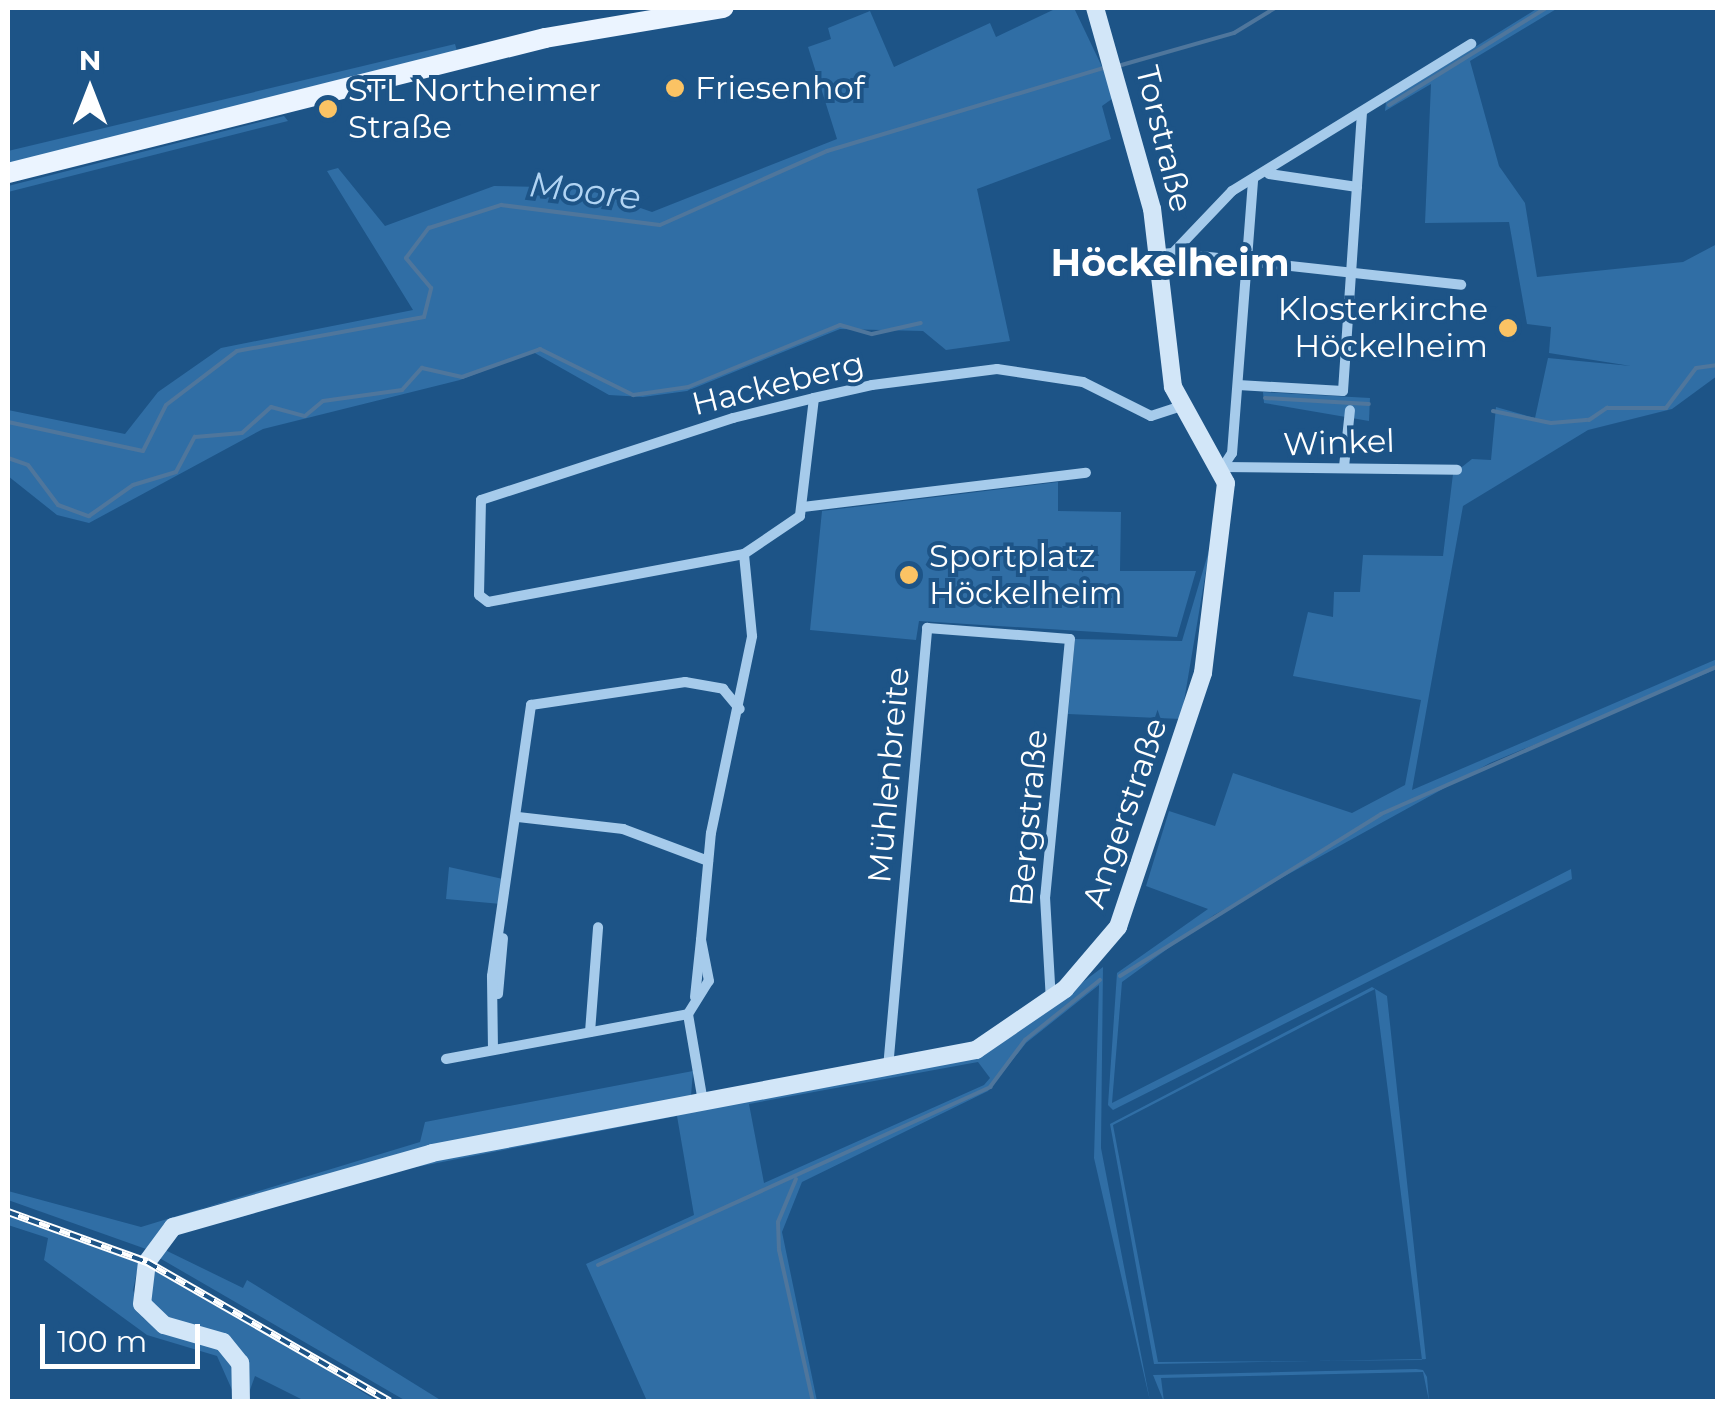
<!DOCTYPE html>
<meta charset="utf-8">
<style>
body{margin:0}
#map{position:relative;width:1725px;height:1409px;overflow:hidden;background:#1d5487;font-family:Montserrat,sans-serif}
div>[style]{position:absolute}
.green>*{inset:0;background:#306ea5}
.stream>*{height:4px;margin:-2px;padding:0 2px;transform-origin:2px;border-radius:2px;background:#4f769c}
.street>*{height:10px;margin:-5px;padding:0 5px;transform-origin:5px;border-radius:5px;background:#a6cbeb}
.secondary>*{height:18px;margin:-9px;padding:0 9px;transform-origin:9px;border-radius:9px;background:#d2e6f8}
.primary>*{height:20px;margin:-10px;padding:0 10px;transform-origin:10px;border-radius:10px;background:#ebf4ff}
.rail>*{height:8px;margin-top:-4px;transform-origin:0;background:repeating-linear-gradient(90deg,#1d5487 0 11px,#fff 0 22px);box-sizing:border-box;border-block:2px solid #fff}
.dots>*{width:28px;height:28px;translate:-50% -50%;box-sizing:border-box;border:5px solid #1d5487;border-radius:50%}
span{translate:-50% -50%;white-space:nowrap;text-align:center;line-height:1.15;-webkit-text-stroke:8px #1d5487;paint-order:stroke}
.poi-label{font-size:32px;color:#fff}
.left{translate:0 -50%;text-align:left}
.right{translate:-100% -50%;text-align:right}
.street-label{font-size:32px;color:#fff}
.water-label{font-size:35px;color:#b1d4f3;font-style:italic}
.quarter-label{font-size:38px;color:#fff;font-weight:700}
.frame{position:absolute;inset:0;border:10px solid #fff;pointer-events:none}
.north{position:absolute;left:40px;top:40px;width:100px;height:100px;-webkit-text-stroke:8px #1d5487;paint-order:stroke;rotate:0deg;font-size:28px;font-weight:700;line-height:40px;text-align:center;color:#fff}
.north::after{content:'';display:block;margin:auto;width:35px;height:45px;background:#fff;clip-path:polygon(50% 0,100% 100%,50% 72%,0 100%)}
.scale{position:absolute;left:40px;top:1324px;width:160px;height:45px;box-sizing:border-box;border:5px solid #fff;border-top:0;padding-left:12px;font-size:30px;line-height:35px;white-space:nowrap;color:#fff;-webkit-text-stroke:8px #1d5487;paint-order:stroke}
</style>
<div id="map">
<div class="green">
<i style="clip-path:polygon(1057px 8px,1074px 8px,1116px 96px,1102px 106px,1111px 139px,977px 189px,1010px 341px,946px 350px,923px 331px,840px 329px,687px 391px,643px 397px,609px 395px,533px 352px,460px 380px,263px 429px,89px 523px,57px 515px,8px 476px,8px 410px,125px 434px,158px 392px,221px 348px,413px 310px,327px 171px,338px 168px,385px 226px,494px 186px,583px 188px,652px 212px,837px 139px,808px 47px,831px 39px,828px 28px,870px 11px,894px 67px,990px 23px,996px 37px)"></i>
<i style="clip-path:polygon(1538px 8px,1558px 8px,1470px 61px,1499px 166px,1525px 203px,1537px 277px,1683px 262px,1717px 244px,1717px 376px,1672px 409px,1588px 430px,1463px 506px,1412px 790px,1717px 659px,1717px 669px,1490px 763px,1214px 915px,1122px 982px,1112px 1103px,1571px 869px,1572px 879px,1113px 1110px,1108px 1105px,1117px 973px,1208px 909px,1146px 886px,1169px 811px,1215px 826px,1233px 773px,1352px 813px,1405px 785px,1421px 700px,1293px 676px,1308px 612px,1333px 617px,1334px 592px,1360px 592px,1363px 555px,1443px 556px,1453px 474px,1472px 459px,1491px 460px,1496px 407px,1535px 418px,1548px 358px,1631px 366px,1549px 353px,1551px 327px,1527px 324px,1509px 222px,1425px 223px,1431px 84px,1385px 111px,1386px 102px)"></i>
<i style="clip-path:polygon(455px 44px,457px 51px,8px 165px,8px 151px)"></i>
<i style="clip-path:polygon(284px 116px,288px 121px,8px 192px,8px 186px)"></i>
<i style="clip-path:polygon(1263px 392px,1370px 398px,1369px 421px,1264px 403px)"></i>
<i style="clip-path:polygon(1058px 482px,1058px 511px,1121px 512px,1120px 571px,1196px 571px,1177px 637px,919px 621px,916px 640px,810px 630px,822px 511px)"></i>
<i style="clip-path:polygon(1210px 547px,1181px 719px,1068px 714px,1075px 639px,1182px 641px)"></i>
<i style="clip-path:polygon(449px 867px,503px 879px,501px 904px,446px 899px)"></i>
<i style="clip-path:polygon(evenodd,1103px 967px,1101px 1148px,1150px 1401px,1094px 1158px,1099px 985px,1026px 1043px,988px 1091px,802px 1182px,782px 1232px,817px 1401px,647px 1401px,586px 1264px,694px 1215px,677px 1116px,391px 1172px,231px 1220px,231px 1211px,364px 1174px,991px 1050px,1103px 967px,978px 1062px,990px 1078px,984px 1085px,764px 1183px,749px 1104px,978px 1062px)"></i>
<i style="clip-path:polygon(evenodd,1372px 987px,1387px 996px,1426px 1359px,1154px 1364px,1110px 1124px,1372px 987px,1375px 989px,1422px 1360px,1158px 1362px,1113px 1125px,1375px 989px)"></i>
<i style="clip-path:polygon(693px 1071px,691px 1096px,434px 1147px,204px 1208px,164px 1226px,146px 1249px,8px 1200px,8px 1191px,141px 1227px,420px 1142px,425px 1122px)"></i>
<i style="clip-path:polygon(8px 1214px,139px 1262px,133px 1290px,143px 1318px,217px 1347px,236px 1369px,237px 1401px,217px 1356px,147px 1335px,44px 1260px,48px 1238px,8px 1225px)"></i>
<i style="clip-path:polygon(161px 1248px,243px 1288px,247px 1280px,442px 1401px,406px 1401px,156px 1256px)"></i>
<i style="clip-path:polygon(151px 1269px,252px 1323px,377px 1401px,305px 1401px,255px 1376px,246px 1401px,230px 1339px,173px 1321px,147px 1302px)"></i>
<i style="clip-path:polygon(1416px 1369px,1423px 1370px,1427px 1377px,1429px 1401px,1423px 1372px,1161px 1378px,1164px 1402px,1153px 1375px)"></i>
</div>
<div class="stream">
<i style="left:1118px;top:66px;width:121px;rotate:-15.9deg"></i>
<i style="left:1234px;top:33px;width:48px;rotate:-31.4deg"></i>
<i style="left:1389px;top:105px;width:185px;rotate:-31.7deg"></i>
<i style="left:1265px;top:398px;width:104px;rotate:3.3deg"></i>
<i style="left:1493px;top:411px;width:59px;rotate:11.7deg"></i>
<i style="left:1551px;top:423px;width:38px;rotate:-5deg"></i>
<i style="left:1589px;top:420px;width:22px;rotate:-34deg"></i>
<i style="left:1607px;top:408px;width:59px"></i>
<i style="left:1666px;top:408px;width:50px;rotate:-53.1deg"></i>
<i style="left:1696px;top:368px;width:22px;rotate:-8deg"></i>
<i style="left:8px;top:422px;width:138px;rotate:12.1deg"></i>
<i style="left:143px;top:451px;width:51px;rotate:-63.4deg"></i>
<i style="left:166px;top:405px;width:89px;rotate:-37.3deg"></i>
<i style="left:237px;top:351px;width:190px;rotate:-10.3deg"></i>
<i style="left:424px;top:317px;width:30px;rotate:-76deg"></i>
<i style="left:431px;top:288px;width:39px;rotate:-130deg"></i>
<i style="left:406px;top:258px;width:38px;rotate:-53deg"></i>
<i style="left:429px;top:228px;width:76px;rotate:-17.7deg"></i>
<i style="left:501px;top:205px;width:160px;rotate:7.2deg"></i>
<i style="left:660px;top:225px;width:183px;rotate:-23.9deg"></i>
<i style="left:827px;top:151px;width:289px;rotate:-16.7deg"></i>
<i style="left:8px;top:458px;width:21px;rotate:19deg"></i>
<i style="left:28px;top:465px;width:50px;rotate:53.1deg"></i>
<i style="left:58px;top:505px;width:33px;rotate:20deg"></i>
<i style="left:89px;top:516px;width:54px;rotate:-35.2deg"></i>
<i style="left:133px;top:485px;width:45px;rotate:-16.8deg"></i>
<i style="left:176px;top:472px;width:40px;rotate:-62deg"></i>
<i style="left:195px;top:437px;width:47px;rotate:-4.9deg"></i>
<i style="left:242px;top:433px;width:39px;rotate:-42deg"></i>
<i style="left:271px;top:407px;width:35px;rotate:15deg"></i>
<i style="left:305px;top:416px;width:23px;rotate:-40deg"></i>
<i style="left:323px;top:401px;width:80px;rotate:-7.9deg"></i>
<i style="left:402px;top:390px;width:30px;rotate:-48deg"></i>
<i style="left:422px;top:368px;width:41px;rotate:12.7deg"></i>
<i style="left:462px;top:377px;width:83px;rotate:-19.7deg"></i>
<i style="left:540px;top:349px;width:104px;rotate:26.3deg"></i>
<i style="left:633px;top:395px;width:56px;rotate:-8.3deg"></i>
<i style="left:688px;top:387px;width:164px;rotate:-22.2deg"></i>
<i style="left:840px;top:325px;width:33px;rotate:16deg"></i>
<i style="left:872px;top:334px;width:50px;rotate:-12.7deg"></i>
<i style="left:1120px;top:976px;width:307px;rotate:-31.8deg"></i>
<i style="left:1381px;top:814px;width:368px;rotate:-23.7deg"></i>
<i style="left:796px;top:1179px;width:47px;rotate:112.7deg"></i>
<i style="left:778px;top:1222px;width:28px;rotate:88deg"></i>
<i style="left:779px;top:1250px;width:156px;rotate:77.4deg"></i>
<i style="left:598px;top:1265px;width:431px;rotate:-24.4deg"></i>
<i style="left:990px;top:1087px;width:59px;rotate:-53.3deg"></i>
<i style="left:1025px;top:1040px;width:96px;rotate:-38.7deg"></i>
</div>
<div class="street">
<i style="left:1269px;top:174px;width:89px;rotate:8.4deg"></i>
<i style="left:1253px;top:181px;width:273px;rotate:94.4deg"></i>
<i style="left:1232px;top:453px;width:17px;rotate:123deg"></i>
<i style="left:1223px;top:467px;width:234px;rotate:0.7deg"></i>
<i style="left:1173px;top:253px;width:290px;rotate:6.3deg"></i>
<i style="left:1160px;top:254px;width:13px;rotate:-4deg"></i>
<i style="left:1173px;top:253px;width:86px;rotate:-46.4deg"></i>
<i style="left:1232px;top:191px;width:281px;rotate:-31.6deg"></i>
<i style="left:1238px;top:385px;width:105px;rotate:3.3deg"></i>
<i style="left:1343px;top:391px;width:279px;rotate:-86.1deg"></i>
<i style="left:814px;top:398px;width:119px;rotate:96.8deg"></i>
<i style="left:800px;top:516px;width:68px;rotate:145.8deg"></i>
<i style="left:744px;top:554px;width:260px;rotate:169.4deg"></i>
<i style="left:488px;top:602px;width:11px;rotate:-142deg"></i>
<i style="left:479px;top:595px;width:95px;rotate:-88.8deg"></i>
<i style="left:481px;top:500px;width:265px;rotate:-18deg"></i>
<i style="left:733px;top:418px;width:83px;rotate:-13.9deg"></i>
<i style="left:814px;top:398px;width:59px;rotate:-12.6deg"></i>
<i style="left:872px;top:385px;width:126px;rotate:-7.3deg"></i>
<i style="left:997px;top:369px;width:87px;rotate:8.6deg"></i>
<i style="left:1083px;top:382px;width:76px;rotate:26.6deg"></i>
<i style="left:1151px;top:416px;width:33px;rotate:-18deg"></i>
<i style="left:1344px;top:467px;width:57px;rotate:-84deg"></i>
<i style="left:803px;top:507px;width:285px;rotate:-6.9deg"></i>
<i style="left:518px;top:817px;width:106px;rotate:6.5deg"></i>
<i style="left:623px;top:829px;width:91px;rotate:20.6deg"></i>
<i style="left:498px;top:994px;width:56px;rotate:-84.9deg"></i>
<i style="left:695px;top:997px;width:57px;rotate:-84deg"></i>
<i style="left:590px;top:1032px;width:105px;rotate:-85.6deg"></i>
<i style="left:493px;top:1050px;width:74px;rotate:-90.8deg"></i>
<i style="left:492px;top:976px;width:274px;rotate:-81.8deg"></i>
<i style="left:531px;top:705px;width:156px;rotate:-8.5deg"></i>
<i style="left:685px;top:682px;width:39px;rotate:10deg"></i>
<i style="left:723px;top:689px;width:26px;rotate:50deg"></i>
<i style="left:446px;top:1059px;width:246px;rotate:-10.5deg"></i>
<i style="left:888px;top:1068px;width:442px;rotate:-84.9deg"></i>
<i style="left:927px;top:628px;width:143px;rotate:4.4deg"></i>
<i style="left:1070px;top:639px;width:259px;rotate:95.5deg"></i>
<i style="left:1045px;top:897px;width:103px;rotate:86.7deg"></i>
<i style="left:703px;top:1102px;width:89px;rotate:-99.7deg"></i>
<i style="left:688px;top:1014px;width:39px;rotate:-58deg"></i>
<i style="left:709px;top:981px;width:42px;rotate:-101deg"></i>
<i style="left:701px;top:940px;width:107px;rotate:-84.7deg"></i>
<i style="left:711px;top:833px;width:201px;rotate:-78.2deg"></i>
<i style="left:752px;top:636px;width:82px;rotate:-95.6deg"></i>
</div>
<div class="secondary">
<i style="left:241px;top:1402px;width:39px;rotate:-91deg"></i>
<i style="left:240px;top:1363px;width:27px;rotate:-129deg"></i>
<i style="left:223px;top:1342px;width:61px;rotate:-163.9deg"></i>
<i style="left:164px;top:1325px;width:30px;rotate:-136deg"></i>
<i style="left:142px;top:1304px;width:42px;rotate:-83.2deg"></i>
<i style="left:147px;top:1262px;width:44px;rotate:-53.4deg"></i>
<i style="left:173px;top:1227px;width:269px;rotate:-15.9deg"></i>
<i style="left:432px;top:1153px;width:554px;rotate:-10.72deg"></i>
<i style="left:976px;top:1050px;width:108px;rotate:-34.4deg"></i>
<i style="left:1065px;top:989px;width:82px;rotate:-49.5deg"></i>
<i style="left:1118px;top:927px;width:268px;rotate:-71.5deg"></i>
<i style="left:1203px;top:673px;width:191px;rotate:-83.1deg"></i>
<i style="left:1226px;top:483px;width:110px;rotate:-118.9deg"></i>
<i style="left:1173px;top:387px;width:179px;rotate:-96.7deg"></i>
<i style="left:1152px;top:209px;width:209px;rotate:-105.8deg"></i>
</div>
<div class="primary">
<i style="left:8px;top:173px;width:554px;rotate:-14.11deg"></i>
<i style="left:545px;top:38px;width:181px;rotate:-9.6deg"></i>
</div>
<div class="rail">
<i style="left:8px;top:1212px;width:148px;rotate:19.8deg"></i>
<i style="left:147px;top:1262px;width:280px;rotate:29.9deg"></i>
</div>
<div class="dots">
<i style="left:675px;top:88px;background:#fbc364"></i>
<i style="left:328px;top:109px;background:#fbc364"></i>
<i style="left:1508px;top:328px;background:#fbc364"></i>
<i style="left:909px;top:575px;background:#fbc364"></i>
</div>
<div class="poi-label">
<span class="left" style="left:695px;top:88px">Friesenhof</span>
<span class="left" style="left:348px;top:109px">STL Northeimer<br>Straße</span>
<span class="right" style="left:1488px;top:328px">Klosterkirche<br>Höckelheim</span>
<span class="left" style="left:929px;top:575px">Sportplatz<br>Höckelheim</span>
</div>
<div class="street-label">
<span style="left:1164px;top:139px;rotate:76deg">Torstraße</span>
<span style="left:778px;top:384px;rotate:-14deg">Hackeberg</span>
<span style="left:1339px;top:443px;rotate:-2deg">Winkel</span>
<span style="left:889px;top:775px;rotate:-85deg">Mühlenbreite</span>
<span style="left:1125px;top:813px;rotate:-71deg">Angerstraße</span>
<span style="left:1029px;top:818px;rotate:-85deg">Bergstraße</span>
</div>
<div class="water-label">
<span style="left:585px;top:191px;rotate:7deg">Moore</span>
</div>
<div class="quarter-label">
<span style="left:1170px;top:263px">Höckelheim</span>
</div>
<div class="frame"></div>
<div class="north">N</div>
<div class="scale">100 m</div>
</div>
